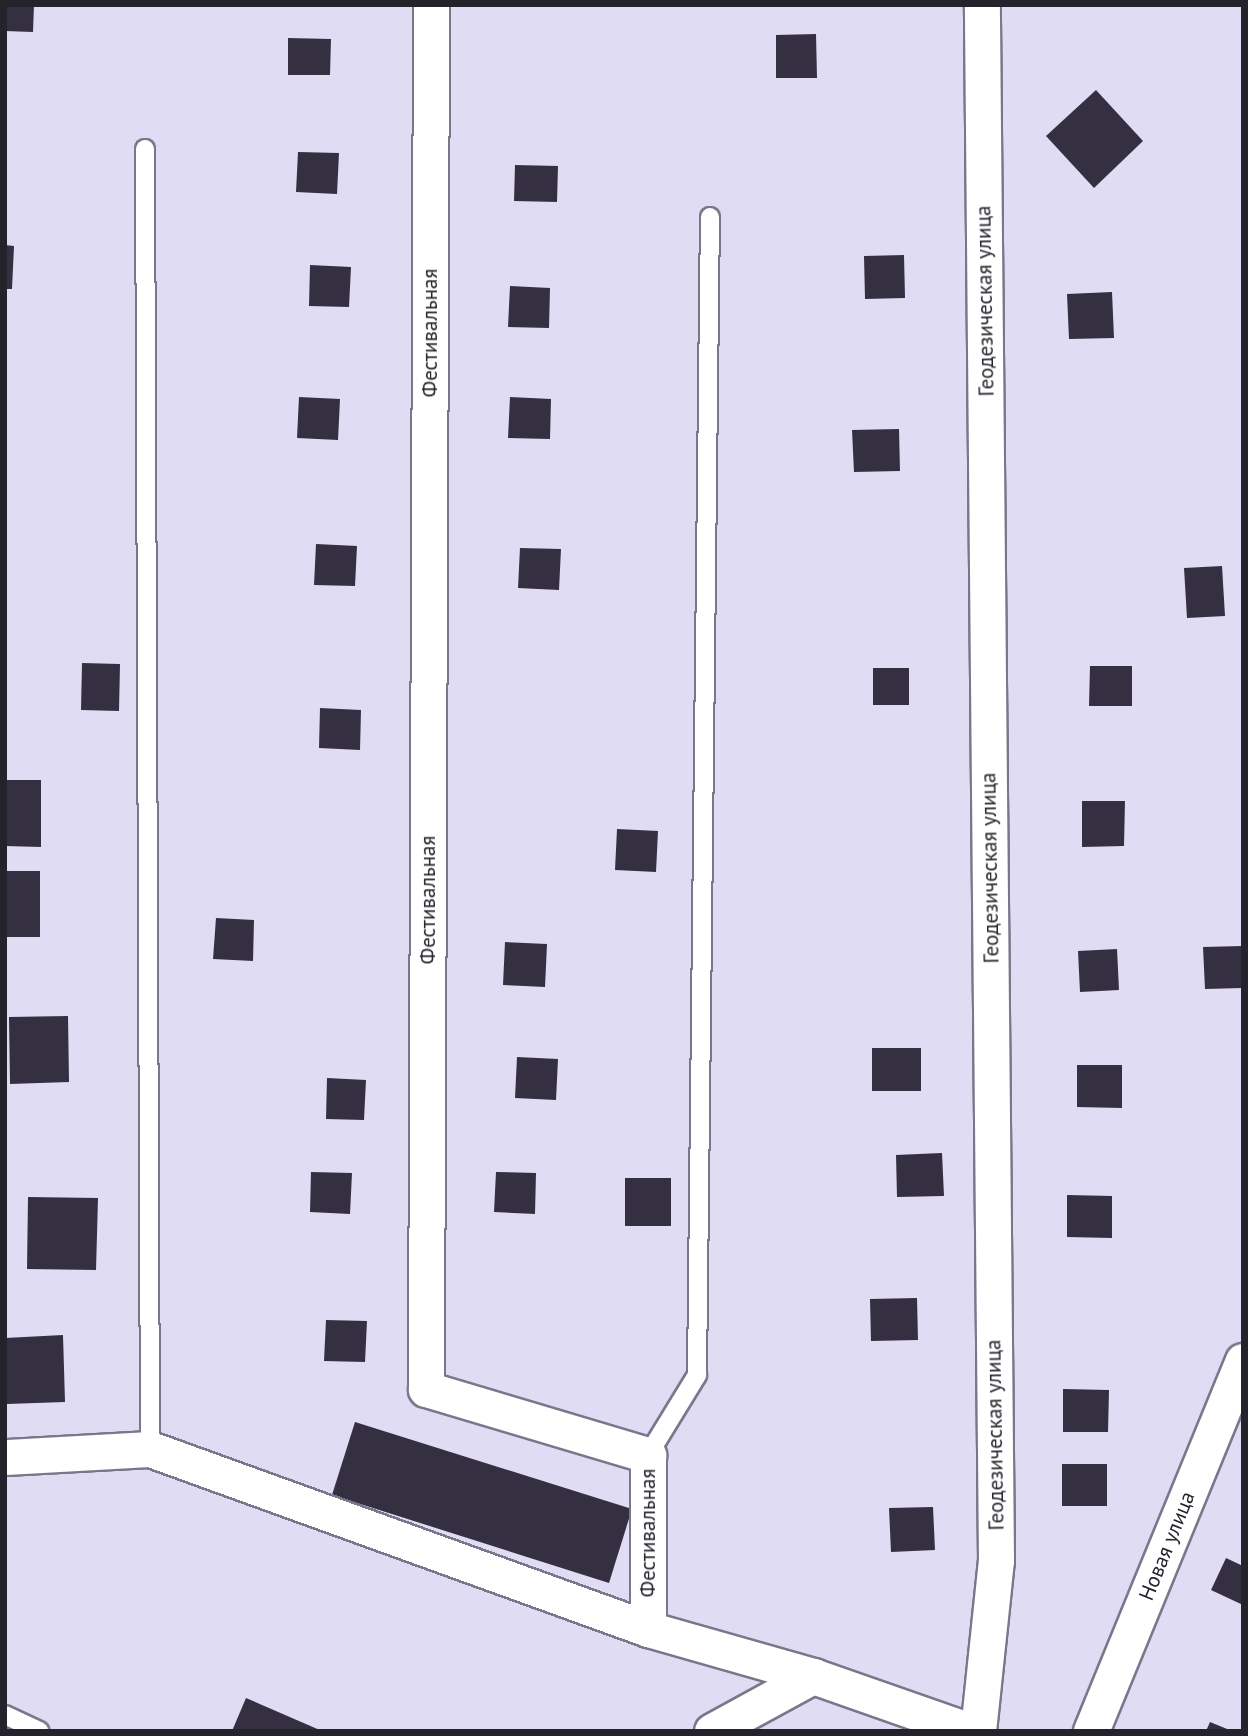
<!DOCTYPE html>
<meta charset="utf-8">
<style>
body{margin:0}
#map{position:relative;width:1248px;height:1736px;overflow:hidden;background:#e0dcf3;font-family:"PT Sans",sans-serif}
div>[style]{position:absolute}
.building>*{inset:0;background:#343042}
.roads{filter:drop-shadow(2px 0 #7a778b) drop-shadow(-2px 0 #7a778b) drop-shadow(0 2px #7a778b) drop-shadow(0 -2px #7a778b)}
.service>*{height:18px;margin:-9px;padding:0 9px;transform-origin:9px;border-radius:9px;background:#fff}
.minor>*{height:35px;margin:-17.5px;padding:0 17.5px;transform-origin:17.5px;border-radius:17.5px;background:#fff}
span{translate:-50% -50%;white-space:nowrap;text-align:center;line-height:1.15;-webkit-text-stroke:7px #fff;paint-order:stroke}
.street-label{font-size:21px;color:#24232b}
.frame{position:absolute;inset:0;border:7px solid #24232b;pointer-events:none}
</style>
<div id="map">
<div class="building">
<i style="clip-path:polygon(5px 5px,34px 5px,33px 32px,5px 31px)"></i>
<i style="clip-path:polygon(816px 34px,817px 78px,776px 78px,776px 35px)"></i>
<i style="clip-path:polygon(288px 38px,331px 39px,330px 75px,288px 75px)"></i>
<i style="clip-path:polygon(1096px 90px,1143px 141px,1094px 188px,1046px 136px)"></i>
<i style="clip-path:polygon(298px 152px,339px 153px,337px 194px,296px 192px)"></i>
<i style="clip-path:polygon(515px 165px,558px 166px,557px 202px,514px 201px)"></i>
<i style="clip-path:polygon(5px 245px,14px 246px,12px 289px,5px 289px)"></i>
<i style="clip-path:polygon(904px 255px,905px 298px,865px 299px,864px 256px)"></i>
<i style="clip-path:polygon(310px 265px,351px 267px,349px 307px,309px 306px)"></i>
<i style="clip-path:polygon(510px 286px,550px 288px,549px 328px,508px 327px)"></i>
<i style="clip-path:polygon(1112px 292px,1114px 338px,1069px 339px,1067px 294px)"></i>
<i style="clip-path:polygon(299px 397px,340px 399px,338px 440px,297px 438px)"></i>
<i style="clip-path:polygon(510px 397px,551px 399px,550px 439px,508px 438px)"></i>
<i style="clip-path:polygon(899px 429px,900px 471px,854px 472px,852px 430px)"></i>
<i style="clip-path:polygon(316px 544px,357px 546px,355px 586px,314px 585px)"></i>
<i style="clip-path:polygon(520px 548px,561px 549px,559px 590px,518px 588px)"></i>
<i style="clip-path:polygon(1222px 566px,1225px 616px,1187px 618px,1184px 568px)"></i>
<i style="clip-path:polygon(82px 663px,120px 664px,119px 711px,81px 710px)"></i>
<i style="clip-path:polygon(1090px 666px,1132px 666px,1132px 706px,1089px 706px)"></i>
<i style="clip-path:polygon(873px 668px,909px 668px,909px 705px,873px 705px)"></i>
<i style="clip-path:polygon(320px 708px,361px 710px,360px 750px,319px 748px)"></i>
<i style="clip-path:polygon(5px 780px,41px 780px,41px 847px,5px 846px)"></i>
<i style="clip-path:polygon(1082px 801px,1125px 801px,1124px 846px,1082px 847px)"></i>
<i style="clip-path:polygon(617px 829px,658px 831px,656px 872px,615px 870px)"></i>
<i style="clip-path:polygon(5px 871px,40px 871px,40px 937px,5px 937px)"></i>
<i style="clip-path:polygon(216px 918px,254px 920px,253px 961px,213px 959px)"></i>
<i style="clip-path:polygon(505px 942px,547px 944px,545px 987px,503px 985px)"></i>
<i style="clip-path:polygon(1242px 946px,1243px 988px,1205px 989px,1203px 947px)"></i>
<i style="clip-path:polygon(1117px 949px,1119px 990px,1080px 992px,1078px 951px)"></i>
<i style="clip-path:polygon(68px 1016px,69px 1082px,10px 1084px,9px 1017px)"></i>
<i style="clip-path:polygon(872px 1048px,921px 1048px,921px 1091px,872px 1091px)"></i>
<i style="clip-path:polygon(517px 1057px,558px 1059px,556px 1100px,515px 1098px)"></i>
<i style="clip-path:polygon(1077px 1065px,1122px 1065px,1122px 1108px,1077px 1107px)"></i>
<i style="clip-path:polygon(327px 1078px,366px 1080px,364px 1120px,326px 1119px)"></i>
<i style="clip-path:polygon(942px 1153px,944px 1196px,897px 1197px,896px 1155px)"></i>
<i style="clip-path:polygon(311px 1172px,352px 1173px,350px 1214px,310px 1212px)"></i>
<i style="clip-path:polygon(496px 1172px,536px 1173px,535px 1214px,494px 1212px)"></i>
<i style="clip-path:polygon(625px 1178px,671px 1178px,671px 1226px,625px 1226px)"></i>
<i style="clip-path:polygon(1067px 1195px,1112px 1196px,1112px 1238px,1067px 1237px)"></i>
<i style="clip-path:polygon(28px 1197px,98px 1198px,96px 1270px,27px 1269px)"></i>
<i style="clip-path:polygon(917px 1298px,918px 1340px,871px 1341px,870px 1299px)"></i>
<i style="clip-path:polygon(326px 1320px,367px 1321px,365px 1362px,324px 1361px)"></i>
<i style="clip-path:polygon(63px 1335px,65px 1402px,7px 1404px,5px 1338px)"></i>
<i style="clip-path:polygon(1063px 1389px,1109px 1390px,1108px 1432px,1063px 1432px)"></i>
<i style="clip-path:polygon(355px 1422px,632px 1509px,609px 1583px,332px 1495px)"></i>
<i style="clip-path:polygon(1062px 1464px,1107px 1464px,1107px 1506px,1062px 1506px)"></i>
<i style="clip-path:polygon(933px 1507px,935px 1550px,891px 1552px,889px 1508px)"></i>
<i style="clip-path:polygon(1226px 1558px,1243px 1566px,1243px 1605px,1211px 1590px)"></i>
<i style="clip-path:polygon(246px 1698px,322px 1731px,232px 1731px)"></i>
<i style="clip-path:polygon(1210px 1722px,1232px 1731px,1206px 1731px)"></i>
</div>
<div class="roads">
<div class="service">
<i style="left:145px;top:149px;width:1300px;rotate:89.78deg"></i>
<i style="left:648px;top:1455px;width:94px;rotate:-58.5deg"></i>
<i style="left:697px;top:1375px;width:1158px;rotate:-89.36deg"></i>
<i style="left:5px;top:1715px;width:38px;rotate:25deg"></i>
</div>
<div class="minor">
<i style="left:431px;top:5px;width:1384px;rotate:90.21deg"></i>
<i style="left:426px;top:1389px;width:232px;rotate:16.6deg"></i>
<i style="left:648px;top:1455px;width:174px;rotate:90deg"></i>
<i style="left:5px;top:1457px;width:145px;rotate:-3.2deg"></i>
<i style="left:150px;top:1449px;width:530px;rotate:19.87deg"></i>
<i style="left:648px;top:1629px;width:172px;rotate:15.9deg"></i>
<i style="left:813px;top:1676px;width:166px;rotate:19.3deg"></i>
<i style="left:712px;top:1731px;width:115px;rotate:-28.6deg"></i>
<i style="left:978px;top:1731px;width:171px;rotate:-84deg"></i>
<i style="left:996px;top:1561px;width:1556px;rotate:-90.52deg"></i>
<i style="left:1091px;top:1731px;width:400px;rotate:-67.7deg"></i>
</div>
</div>
<div class="street-label">
<span style="left:985px;top:301px;rotate:-91deg">Геодезическая улица</span>
<span style="left:430px;top:333px;rotate:-90deg">Фестивальная</span>
<span style="left:990px;top:868px;rotate:-91deg">Геодезическая улица</span>
<span style="left:428px;top:900px;rotate:-90deg">Фестивальная</span>
<span style="left:995px;top:1435px;rotate:-91deg">Геодезическая улица</span>
<span style="left:648px;top:1533px;rotate:-90deg">Фестивальная</span>
<span style="left:1167px;top:1546px;rotate:-68deg">Новая улица</span>
</div>
<div class="frame"></div>
</div>
